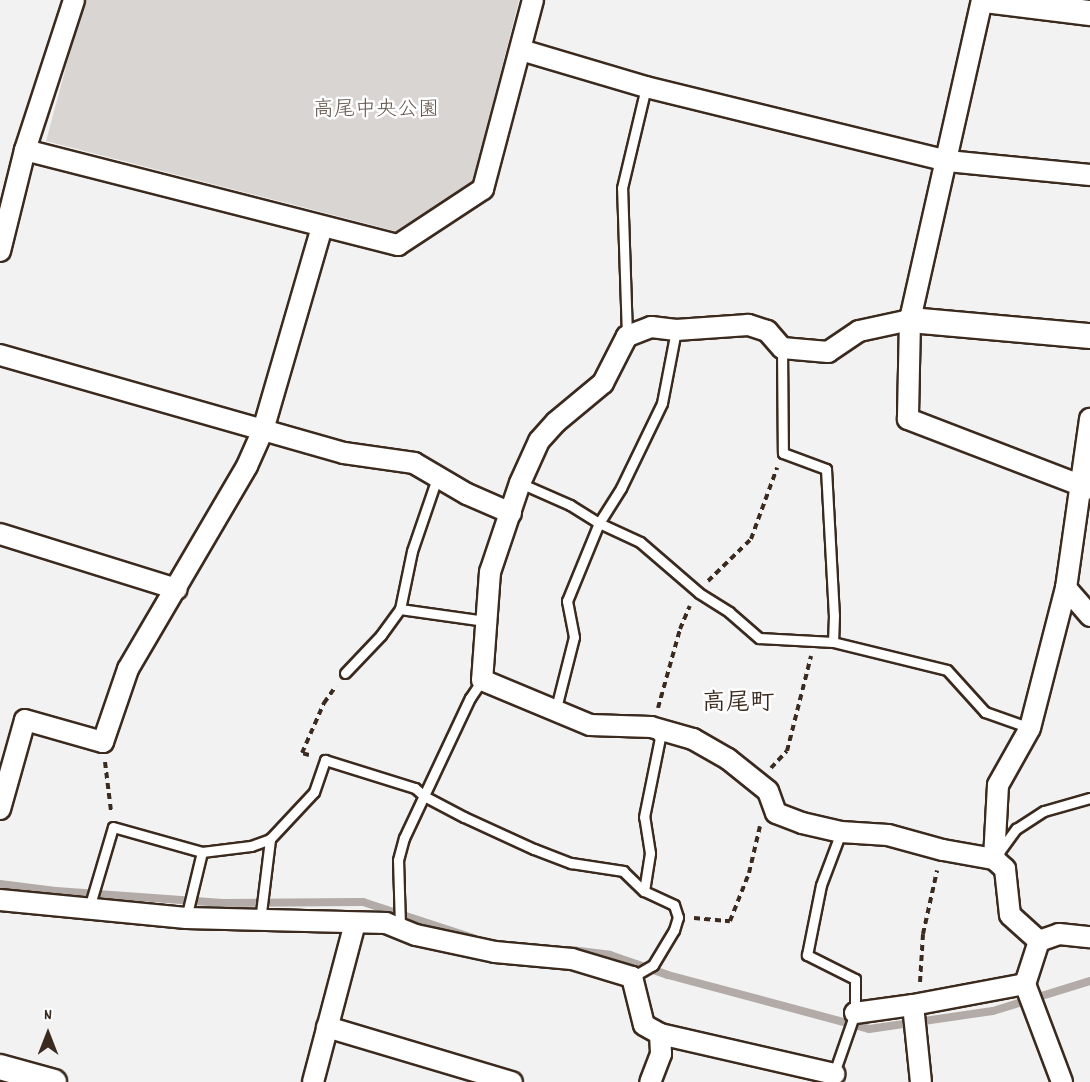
<!DOCTYPE html>
<meta charset="utf-8">
<style>
body{margin:0}
#map{position:relative;width:1090px;height:1082px;overflow:hidden;background:#f3f2f2;font-family:Dekko,"Klee One",sans-serif}
div>[style]{position:absolute}
.green>*{inset:0;background:#d8d5d2}
.stream>*{height:8px;margin:-4px;padding:0 4px;transform-origin:4px;border-radius:4px;background:#b2aba7}
.path>*{height:4px;margin-top:-2px;transform-origin:0;background:repeating-linear-gradient(90deg,#3b2a1e 0 6px,transparent 0 10.5px)}
.roads{filter:drop-shadow(2px 0 #3b2a1e) drop-shadow(-2px 0 #3b2a1e) drop-shadow(0 2px #3b2a1e) drop-shadow(0 -2px #3b2a1e)}
.service>*{height:9px;margin:-4.5px;padding:0 4.5px;transform-origin:4.5px;border-radius:4.5px;background:#fff}
.minor>*{height:20px;margin:-10px;padding:0 10px;transform-origin:10px;border-radius:10px;background:#fff}
.tertiary>*{height:24px;margin:-12px;padding:0 12px;transform-origin:12px;border-radius:12px;background:#fff}
span{translate:-50% -50%;white-space:nowrap;text-align:center;line-height:1.15;-webkit-text-stroke:5px #fff;paint-order:stroke}
.park-label{font-size:21px;color:#62554b}
.quarter-label{font-size:24px;color:#3b2a1e;font-weight:700}
.north{position:absolute;left:18px;top:1004px;width:60px;height:60px;-webkit-text-stroke:4px #fff;paint-order:stroke;rotate:0deg;font-size:16px;font-weight:700;line-height:24px;text-align:center;color:#3b2a1e}
.north::after{content:'';display:block;margin:auto;width:21px;height:27px;background:#3b2a1e;clip-path:polygon(50% 0,100% 100%,50% 72%,0 100%)}
</style>
<div id="map">
<div class="green">
<i style="clip-path:polygon(84px 0,519px 0,472px 186px,399px 232px,46px 141px)"></i>
</div>
<div class="stream">
<i style="left:0;top:884px;width:56px;rotate:7.1deg"></i>
<i style="left:56px;top:891px;width:167px;rotate:4.1deg"></i>
<i style="left:223px;top:903px;width:140px;rotate:-0.4deg"></i>
<i style="left:363px;top:902px;width:116px;rotate:18.1deg"></i>
<i style="left:571px;top:950px;width:39px;rotate:7deg"></i>
<i style="left:610px;top:955px;width:61px;rotate:19deg"></i>
<i style="left:668px;top:975px;width:208px;rotate:15deg"></i>
<i style="left:869px;top:1029px;width:125px;rotate:-8.3deg"></i>
<i style="left:993px;top:1011px;width:102px;rotate:-17.2deg"></i>
</div>
<div class="path">
<i style="left:708px;top:581px;width:60px;rotate:-44.3deg"></i>
<i style="left:751px;top:539px;width:76px;rotate:-69.9deg"></i>
<i style="left:658px;top:708px;width:82px;rotate:-74.4deg"></i>
<i style="left:680px;top:629px;width:25px;rotate:-67deg"></i>
<i style="left:309px;top:755px;width:7px;rotate:-164deg"></i>
<i style="left:302px;top:753px;width:55px;rotate:-66.3deg"></i>
<i style="left:324px;top:703px;width:21px;rotate:-55deg"></i>
<i style="left:105px;top:762px;width:49px;rotate:83deg"></i>
<i style="left:771px;top:768px;width:23px;rotate:-47deg"></i>
<i style="left:787px;top:751px;width:98px;rotate:-75.8deg"></i>
<i style="left:694px;top:918px;width:36px;rotate:5deg"></i>
<i style="left:730px;top:921px;width:52px;rotate:-68.4deg"></i>
<i style="left:749px;top:873px;width:48px;rotate:-76.8deg"></i>
<i style="left:920px;top:982px;width:48px;rotate:-86.4deg"></i>
<i style="left:923px;top:934px;width:65px;rotate:-77.5deg"></i>
</div>
<div class="roads">
<div class="service">
<i style="left:627px;top:336px;width:148px;rotate:-91.9deg"></i>
<i style="left:622px;top:188px;width:104px;rotate:-76.6deg"></i>
<i style="left:782px;top:348px;width:105px;rotate:89.5deg"></i>
<i style="left:783px;top:453px;width:46px;rotate:20.4deg"></i>
<i style="left:826px;top:469px;width:146px;rotate:86.9deg"></i>
<i style="left:834px;top:615px;width:27px;rotate:92deg"></i>
<i style="left:520px;top:483px;width:55px;rotate:23.7deg"></i>
<i style="left:570px;top:505px;width:34px;rotate:32deg"></i>
<i style="left:599px;top:523px;width:45px;rotate:24.9deg"></i>
<i style="left:640px;top:542px;width:78px;rotate:40.8deg"></i>
<i style="left:699px;top:593px;width:36px;rotate:32deg"></i>
<i style="left:729px;top:612px;width:40px;rotate:41deg"></i>
<i style="left:759px;top:638px;width:74px;rotate:3.1deg"></i>
<i style="left:833px;top:642px;width:117px;rotate:13.8deg"></i>
<i style="left:947px;top:670px;width:57px;rotate:47.9deg"></i>
<i style="left:985px;top:712px;width:48px;rotate:19.6deg"></i>
<i style="left:400px;top:609px;width:86px;rotate:8deg"></i>
<i style="left:345px;top:673px;width:52px;rotate:-46.5deg"></i>
<i style="left:381px;top:635px;width:32px;rotate:-54deg"></i>
<i style="left:400px;top:609px;width:59px;rotate:-78.3deg"></i>
<i style="left:412px;top:551px;width:77px;rotate:-71.1deg"></i>
<i style="left:555px;top:712px;width:77px;rotate:-75.8deg"></i>
<i style="left:574px;top:637px;width:37px;rotate:-101deg"></i>
<i style="left:567px;top:601px;width:84px;rotate:-67.7deg"></i>
<i style="left:599px;top:523px;width:41px;rotate:-57.8deg"></i>
<i style="left:621px;top:488px;width:94px;rotate:-64.2deg"></i>
<i style="left:662px;top:403px;width:74px;rotate:-79.1deg"></i>
<i style="left:999px;top:852px;width:29px;rotate:-54deg"></i>
<i style="left:1016px;top:829px;width:33px;rotate:-33deg"></i>
<i style="left:1044px;top:811px;width:48px;rotate:-15.8deg"></i>
<i style="left:644px;top:891px;width:38px;rotate:-81deg"></i>
<i style="left:650px;top:853px;width:36px;rotate:-99deg"></i>
<i style="left:644px;top:817px;width:81px;rotate:-78.6deg"></i>
<i style="left:660px;top:738px;width:11px;rotate:-131deg"></i>
<i style="left:89px;top:908px;width:84px;rotate:-73.5deg"></i>
<i style="left:113px;top:827px;width:92px;rotate:15.7deg"></i>
<i style="left:202px;top:852px;width:49px;rotate:-7deg"></i>
<i style="left:251px;top:846px;width:20px;rotate:-20deg"></i>
<i style="left:270px;top:839px;width:64px;rotate:-46.9deg"></i>
<i style="left:314px;top:792px;width:34px;rotate:-71deg"></i>
<i style="left:325px;top:760px;width:94px;rotate:17.3deg"></i>
<i style="left:415px;top:788px;width:12px;rotate:42deg"></i>
<i style="left:424px;top:796px;width:45px;rotate:27.7deg"></i>
<i style="left:464px;top:817px;width:77px;rotate:24.6deg"></i>
<i style="left:534px;top:849px;width:40px;rotate:21deg"></i>
<i style="left:571px;top:863px;width:53px;rotate:8.7deg"></i>
<i style="left:623px;top:871px;width:29px;rotate:44deg"></i>
<i style="left:644px;top:891px;width:33px;rotate:25deg"></i>
<i style="left:674px;top:905px;width:13px;rotate:72deg"></i>
<i style="left:678px;top:917px;width:14px;rotate:107deg"></i>
<i style="left:674px;top:930px;width:41px;rotate:121deg"></i>
<i style="left:653px;top:965px;width:24px;rotate:150deg"></i>
<i style="left:186px;top:918px;width:68px;rotate:-76.4deg"></i>
<i style="left:260px;top:921px;width:83px;rotate:-83deg"></i>
<i style="left:400px;top:926px;width:66px;rotate:-91.7deg"></i>
<i style="left:398px;top:860px;width:23px;rotate:-75deg"></i>
<i style="left:404px;top:838px;width:155px;rotate:-64.8deg"></i>
<i style="left:470px;top:698px;width:22px;rotate:-56deg"></i>
<i style="left:833px;top:1076px;width:67px;rotate:-70.8deg"></i>
<i style="left:855px;top:1013px;width:34px;rotate:-90deg"></i>
<i style="left:855px;top:979px;width:54px;rotate:-153.4deg"></i>
<i style="left:807px;top:955px;width:71px;rotate:-78.7deg"></i>
<i style="left:821px;top:885px;width:57px;rotate:-69.3deg"></i>
</div>
<div class="minor">
<i style="left:982px;top:0;width:328px;rotate:102.7deg"></i>
<i style="left:910px;top:320px;width:99px;rotate:91.2deg"></i>
<i style="left:908px;top:419px;width:195px;rotate:21deg"></i>
<i style="left:521px;top:50px;width:130px;rotate:16.5deg"></i>
<i style="left:646px;top:87px;width:310px;rotate:13.8deg"></i>
<i style="left:947px;top:161px;width:144px;rotate:5.6deg"></i>
<i style="left:25px;top:150px;width:385px;rotate:14.3deg"></i>
<i style="left:398px;top:245px;width:102px;rotate:-33.4deg"></i>
<i style="left:483px;top:189px;width:196px;rotate:-75.2deg"></i>
<i style="left:0;top:251px;width:104px;rotate:-76.1deg"></i>
<i style="left:25px;top:150px;width:158px;rotate:-71.9deg"></i>
<i style="left:910px;top:320px;width:52px;rotate:167.8deg"></i>
<i style="left:859px;top:331px;width:37px;rotate:146deg"></i>
<i style="left:828px;top:352px;width:46px;rotate:-175deg"></i>
<i style="left:782px;top:348px;width:23px;rotate:-131deg"></i>
<i style="left:767px;top:331px;width:20px;rotate:-162deg"></i>
<i style="left:748px;top:325px;width:72px;rotate:176deg"></i>
<i style="left:676px;top:330px;width:25px;rotate:-173deg"></i>
<i style="left:651px;top:327px;width:26px;rotate:159deg"></i>
<i style="left:627px;top:336px;width:53px;rotate:117.1deg"></i>
<i style="left:603px;top:383px;width:61px;rotate:140.3deg"></i>
<i style="left:556px;top:422px;width:25px;rotate:132deg"></i>
<i style="left:539px;top:441px;width:46px;rotate:114.3deg"></i>
<i style="left:520px;top:483px;width:94px;rotate:108.6deg"></i>
<i style="left:490px;top:572px;width:108px;rotate:94.2deg"></i>
<i style="left:482px;top:680px;width:117px;rotate:22.6deg"></i>
<i style="left:590px;top:725px;width:61px;rotate:1.9deg"></i>
<i style="left:651px;top:727px;width:44px;rotate:15.9deg"></i>
<i style="left:693px;top:739px;width:40px;rotate:29.7deg"></i>
<i style="left:728px;top:759px;width:51px;rotate:38.7deg"></i>
<i style="left:768px;top:791px;width:23px;rotate:70deg"></i>
<i style="left:776px;top:813px;width:28px;rotate:21deg"></i>
<i style="left:802px;top:823px;width:40px;rotate:13deg"></i>
<i style="left:841px;top:832px;width:47px;rotate:3.7deg"></i>
<i style="left:888px;top:835px;width:57px;rotate:15.3deg"></i>
<i style="left:943px;top:850px;width:52px;rotate:10deg"></i>
<i style="left:994px;top:859px;width:15px;rotate:42deg"></i>
<i style="left:1005px;top:869px;width:46px;rotate:83.8deg"></i>
<i style="left:1010px;top:915px;width:39px;rotate:42deg"></i>
<i style="left:1039px;top:941px;width:45px;rotate:108deg"></i>
<i style="left:1025px;top:984px;width:105px;rotate:69.3deg"></i>
<i style="left:0;top:355px;width:358px;rotate:15.9deg"></i>
<i style="left:344px;top:453px;width:71px;rotate:8.1deg"></i>
<i style="left:414px;top:463px;width:61px;rotate:30.3deg"></i>
<i style="left:467px;top:494px;width:48px;rotate:23.4deg"></i>
<i style="left:0;top:534px;width:185px;rotate:17.3deg"></i>
<i style="left:1066px;top:588px;width:37px;rotate:49deg"></i>
<i style="left:0;top:809px;width:92px;rotate:-74.3deg"></i>
<i style="left:25px;top:720px;width:81px;rotate:15.8deg"></i>
<i style="left:103px;top:742px;width:77px;rotate:-71.1deg"></i>
<i style="left:128px;top:669px;width:235px;rotate:-59.6deg"></i>
<i style="left:247px;top:466px;width:39px;rotate:-66deg"></i>
<i style="left:263px;top:430px;width:211px;rotate:-73.8deg"></i>
<i style="left:994px;top:859px;width:74px;rotate:-86.9deg"></i>
<i style="left:998px;top:785px;width:65px;rotate:-60.7deg"></i>
<i style="left:1030px;top:728px;width:145px;rotate:-75.6deg"></i>
<i style="left:1066px;top:588px;width:171px;rotate:-81.9deg"></i>
<i style="left:0;top:900px;width:187px;rotate:5.5deg"></i>
<i style="left:186px;top:918px;width:200px;rotate:1.4deg"></i>
<i style="left:386px;top:923px;width:32px;rotate:22deg"></i>
<i style="left:416px;top:935px;width:81px;rotate:12.1deg"></i>
<i style="left:495px;top:952px;width:77px;rotate:5.2deg"></i>
<i style="left:572px;top:959px;width:63px;rotate:16.7deg"></i>
<i style="left:632px;top:977px;width:49px;rotate:76deg"></i>
<i style="left:644px;top:1025px;width:18px;rotate:29deg"></i>
<i style="left:660px;top:1034px;width:20px;rotate:87deg"></i>
<i style="left:661px;top:1054px;width:30px;rotate:111deg"></i>
<i style="left:1039px;top:941px;width:21px;rotate:-19deg"></i>
<i style="left:1059px;top:934px;width:31px;rotate:6deg"></i>
<i style="left:913px;top:1005px;width:77px;rotate:84.1deg"></i>
<i style="left:855px;top:1013px;width:59px;rotate:-7.9deg"></i>
<i style="left:913px;top:1005px;width:114px;rotate:-10.6deg"></i>
<i style="left:327px;top:1027px;width:193px;rotate:16.6deg"></i>
<i style="left:660px;top:1034px;width:179px;rotate:12.9deg"></i>
<i style="left:313px;top:1082px;width:164px;rotate:-75.2deg"></i>
</div>
<div class="tertiary">
<i style="left:985px;top:0;width:106px;rotate:7.1deg"></i>
<i style="left:910px;top:320px;width:181px;rotate:5.1deg"></i>
<i style="left:0;top:1067px;width:56px;rotate:15.5deg"></i>
</div>
</div>
<div class="park-label">
<span style="left:376px;top:111px">高尾中央公園</span>
</div>
<div class="quarter-label">
<span style="left:738px;top:705px">高尾町</span>
</div>
<div class="north">N</div>
</div>
